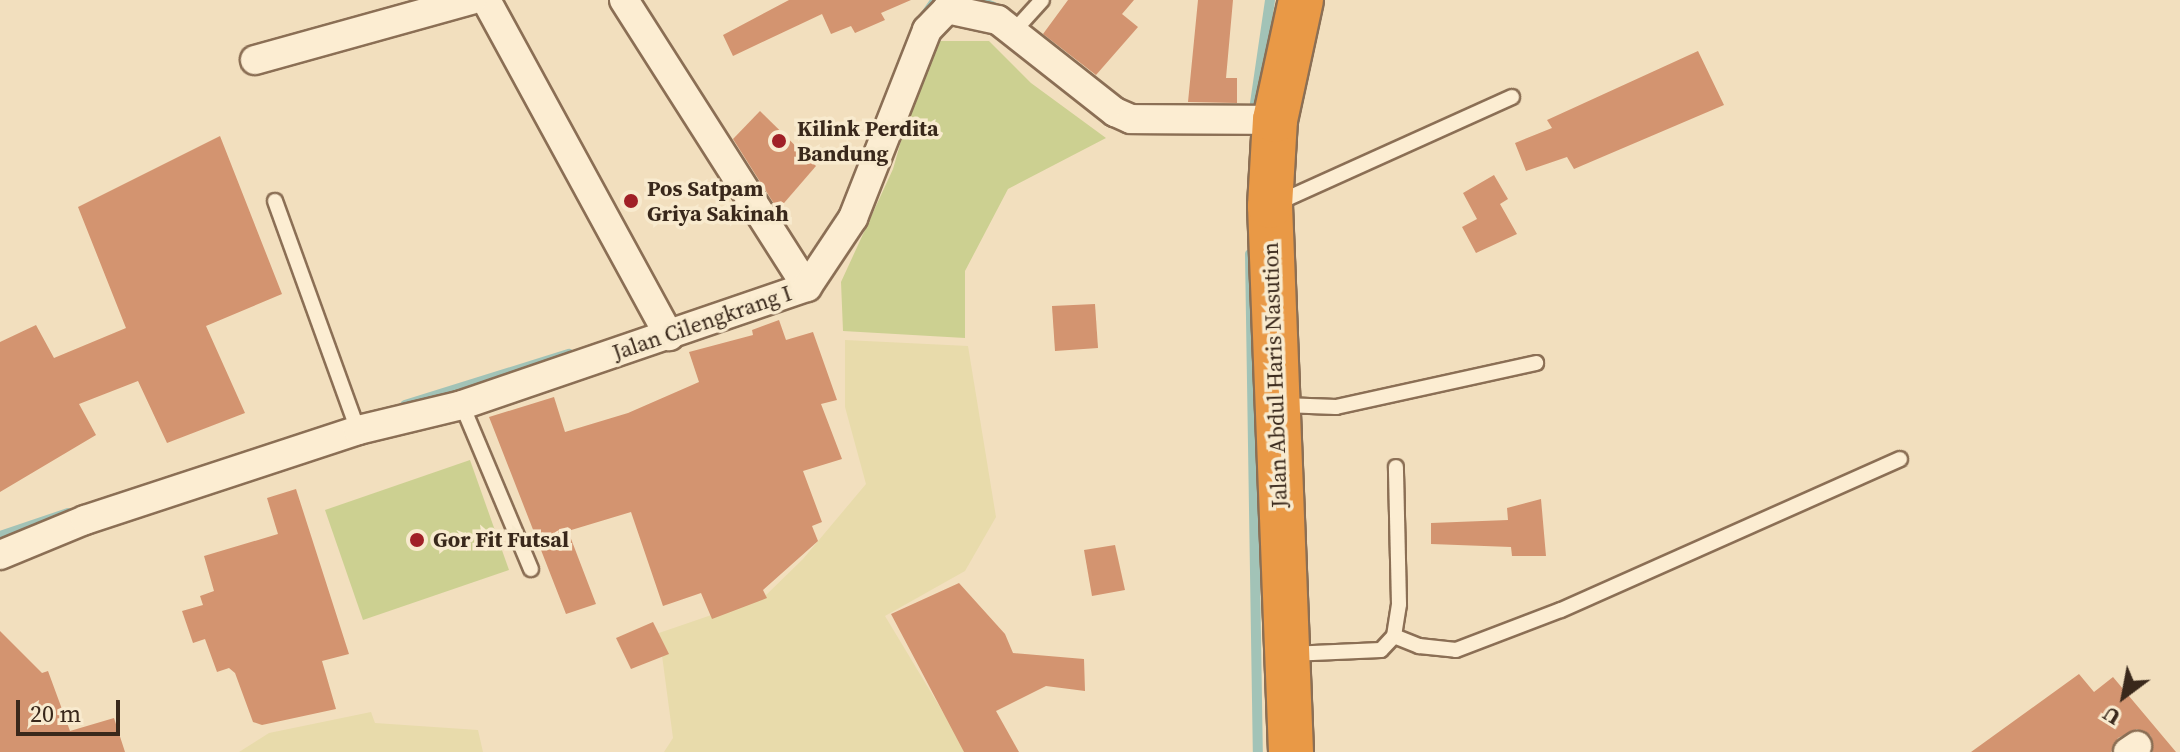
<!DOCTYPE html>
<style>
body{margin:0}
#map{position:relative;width:2180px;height:752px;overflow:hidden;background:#f2dfbe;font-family:"Source Serif 4",serif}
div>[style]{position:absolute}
.farmland>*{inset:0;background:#e8dbab}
.green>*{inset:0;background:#ccd091}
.stream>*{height:10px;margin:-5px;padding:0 5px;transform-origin:5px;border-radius:5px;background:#a2c3b7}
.building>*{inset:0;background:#d39470}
.roads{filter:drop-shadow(2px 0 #8b6f55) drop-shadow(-2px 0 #8b6f55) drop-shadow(0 2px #8b6f55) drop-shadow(0 -2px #8b6f55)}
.lane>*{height:14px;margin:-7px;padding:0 7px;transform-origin:7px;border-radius:7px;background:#fcedd2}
.street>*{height:28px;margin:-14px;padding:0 14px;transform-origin:14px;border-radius:14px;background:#fcedd2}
.highway>*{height:44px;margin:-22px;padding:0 22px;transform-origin:22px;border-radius:22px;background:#e99946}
.dots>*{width:22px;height:22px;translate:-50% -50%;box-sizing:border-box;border:4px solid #f8eace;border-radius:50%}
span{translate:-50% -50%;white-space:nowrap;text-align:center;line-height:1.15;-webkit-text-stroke:7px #f8eace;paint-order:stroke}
.poi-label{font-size:22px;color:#39281b;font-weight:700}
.left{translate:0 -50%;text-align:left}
.street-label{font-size:22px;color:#39281b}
.north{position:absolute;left:2084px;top:656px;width:80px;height:80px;-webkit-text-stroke:6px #f8eace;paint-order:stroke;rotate:212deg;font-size:22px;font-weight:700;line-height:32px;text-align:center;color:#39281b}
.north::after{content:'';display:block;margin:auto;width:28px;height:36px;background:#39281b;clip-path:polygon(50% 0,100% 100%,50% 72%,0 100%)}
.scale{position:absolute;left:16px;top:700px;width:104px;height:36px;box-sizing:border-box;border:4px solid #39281b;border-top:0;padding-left:10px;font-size:24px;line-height:28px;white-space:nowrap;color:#39281b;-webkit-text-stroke:6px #f8eace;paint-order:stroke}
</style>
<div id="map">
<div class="farmland">
<i style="clip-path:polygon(845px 340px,968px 346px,996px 517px,965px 571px,885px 616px,967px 752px,664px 752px,673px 738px,659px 633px,764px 597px,803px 559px,866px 484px,845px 407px)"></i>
<i style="clip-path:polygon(371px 712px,375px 723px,478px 730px,483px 752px,239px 752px,269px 733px)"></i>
</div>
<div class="green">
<i style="clip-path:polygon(940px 41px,989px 41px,1031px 83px,1106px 138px,1008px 189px,965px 271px,965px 338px,843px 331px,841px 282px,893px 169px,911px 106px)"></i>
<i style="clip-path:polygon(470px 460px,509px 570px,363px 620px,325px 510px)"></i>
</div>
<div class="stream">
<i style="left:976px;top:0;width:19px;rotate:21deg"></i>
<i style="left:919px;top:24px;width:29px;rotate:-55deg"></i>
<i style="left:1253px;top:117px;width:118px;rotate:-81.7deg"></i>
<i style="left:1250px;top:254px;width:498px;rotate:89.1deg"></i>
<i style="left:405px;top:405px;width:172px;rotate:-17.3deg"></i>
<i style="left:0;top:536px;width:72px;rotate:-18.7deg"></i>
</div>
<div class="building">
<i style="clip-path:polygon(789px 0,911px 0,881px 13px,885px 20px,855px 33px,851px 26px,831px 34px,822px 14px,733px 56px,723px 35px)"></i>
<i style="clip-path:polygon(1068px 0,1134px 0,1122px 14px,1138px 27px,1096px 75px,1043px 34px)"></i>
<i style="clip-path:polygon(1198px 0,1233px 0,1226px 78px,1237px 78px,1237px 103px,1188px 102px)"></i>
<i style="clip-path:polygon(1698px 51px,1724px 105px,1574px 169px,1567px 157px,1526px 171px,1515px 143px,1552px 128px,1547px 120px)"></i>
<i style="clip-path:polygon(760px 111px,816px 166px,778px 210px,733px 139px)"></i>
<i style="clip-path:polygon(220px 136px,282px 294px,206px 326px,245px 413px,167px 443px,138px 381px,79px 404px,96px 435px,0 492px,0 342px,36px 325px,54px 358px,126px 328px,78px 207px)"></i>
<i style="clip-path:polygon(1494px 175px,1508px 199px,1500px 204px,1517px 234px,1476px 253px,1462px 227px,1477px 219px,1463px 193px)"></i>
<i style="clip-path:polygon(1095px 304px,1098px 348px,1055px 351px,1052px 306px)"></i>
<i style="clip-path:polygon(779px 320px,786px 340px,813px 332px,837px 400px,821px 404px,842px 459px,803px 471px,822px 522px,812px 526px,818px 541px,763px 590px,767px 598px,712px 619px,701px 593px,663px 606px,631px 512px,568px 531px,596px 604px,566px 614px,489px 417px,554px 397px,565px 432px,628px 413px,699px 382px,689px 352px,753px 335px,752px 330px)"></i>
<i style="clip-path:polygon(296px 489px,349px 654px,322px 661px,336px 709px,262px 725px,253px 722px,235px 673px,229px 668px,217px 672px,205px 639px,193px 643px,182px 611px,203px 605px,200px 596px,214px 591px,204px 556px,278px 534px,267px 498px)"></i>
<i style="clip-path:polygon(1541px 499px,1546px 556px,1512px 556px,1511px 547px,1431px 544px,1431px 523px,1508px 520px,1507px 508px)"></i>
<i style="clip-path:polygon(1115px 545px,1125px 590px,1092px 596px,1084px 550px)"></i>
<i style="clip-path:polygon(959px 583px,1005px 634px,1013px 653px,1084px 659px,1085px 691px,1046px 686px,996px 711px,1019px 752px,964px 752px,891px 614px)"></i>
<i style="clip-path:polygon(653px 622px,669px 654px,631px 669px,616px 638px)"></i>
<i style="clip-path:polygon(0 631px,42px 673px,48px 671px,70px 731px,114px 718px,125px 752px,0 752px)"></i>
<i style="clip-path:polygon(2079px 674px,2094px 692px,2113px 677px,2176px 752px,2153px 752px,2151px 736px,2137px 729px,2118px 738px,2111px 752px,1971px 752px)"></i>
</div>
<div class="roads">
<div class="lane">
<i style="left:1013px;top:32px;width:43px;rotate:-47.8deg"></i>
<i style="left:275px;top:201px;width:244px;rotate:70.1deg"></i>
<i style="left:1275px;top:204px;width:260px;rotate:-24.3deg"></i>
<i style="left:462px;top:405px;width:178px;rotate:67.2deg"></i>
<i style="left:1283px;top:405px;width:53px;rotate:2.2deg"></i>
<i style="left:1336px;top:407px;width:205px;rotate:-12.4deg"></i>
<i style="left:1394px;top:636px;width:27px;rotate:22deg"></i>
<i style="left:1419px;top:646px;width:37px;rotate:6deg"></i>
<i style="left:1456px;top:650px;width:112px;rotate:-20.9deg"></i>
<i style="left:1561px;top:610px;width:371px;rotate:-24deg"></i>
<i style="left:1290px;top:654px;width:91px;rotate:-2.5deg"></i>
<i style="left:1381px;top:650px;width:19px;rotate:-47deg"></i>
<i style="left:1394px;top:636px;width:32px;rotate:-81deg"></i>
<i style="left:1399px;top:604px;width:137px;rotate:-91.3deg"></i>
</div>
<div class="street">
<i style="left:486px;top:0;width:383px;rotate:61.4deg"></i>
<i style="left:624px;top:0;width:340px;rotate:57.5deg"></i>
<i style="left:255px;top:60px;width:225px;rotate:-15.5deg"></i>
<i style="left:0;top:555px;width:92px;rotate:-22.4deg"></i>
<i style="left:85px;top:520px;width:287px;rotate:-18.2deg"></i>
<i style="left:358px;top:430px;width:107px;rotate:-13.5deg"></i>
<i style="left:462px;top:405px;width:365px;rotate:-18.9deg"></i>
<i style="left:807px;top:287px;width:83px;rotate:-56.3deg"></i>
<i style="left:853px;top:218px;width:202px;rotate:-68.5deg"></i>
<i style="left:927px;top:30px;width:29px;rotate:-46deg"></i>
<i style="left:947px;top:9px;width:52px;rotate:12.2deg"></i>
<i style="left:998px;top:20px;width:149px;rotate:38.2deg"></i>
<i style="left:1115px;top:112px;width:17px;rotate:24deg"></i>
<i style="left:1131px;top:119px;width:144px;rotate:0.4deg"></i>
<i style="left:2128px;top:752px;width:11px;rotate:-34deg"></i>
</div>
<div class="highway">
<i style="left:1291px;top:752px;width:546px;rotate:-92.2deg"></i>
<i style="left:1270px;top:206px;width:86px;rotate:-86.7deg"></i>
<i style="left:1275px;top:120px;width:123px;rotate:-77.8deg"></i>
</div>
</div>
<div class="dots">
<i style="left:779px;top:141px;background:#a02027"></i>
<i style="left:631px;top:201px;background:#a02027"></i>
<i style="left:417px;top:540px;background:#a02027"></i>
</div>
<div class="poi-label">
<span class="left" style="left:797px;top:141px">Kilink Perdita<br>Bandung</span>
<span class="left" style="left:647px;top:201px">Pos Satpam<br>Griya Sakinah</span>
<span class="left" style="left:433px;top:540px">Gor Fit Futsal</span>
</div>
<div class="street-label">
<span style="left:702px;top:323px;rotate:-19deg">Jalan Cilengkrang I</span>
<span style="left:1275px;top:375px;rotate:-92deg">Jalan Abdul Haris Nasution</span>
</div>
<div class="north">U</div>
<div class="scale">20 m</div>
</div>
